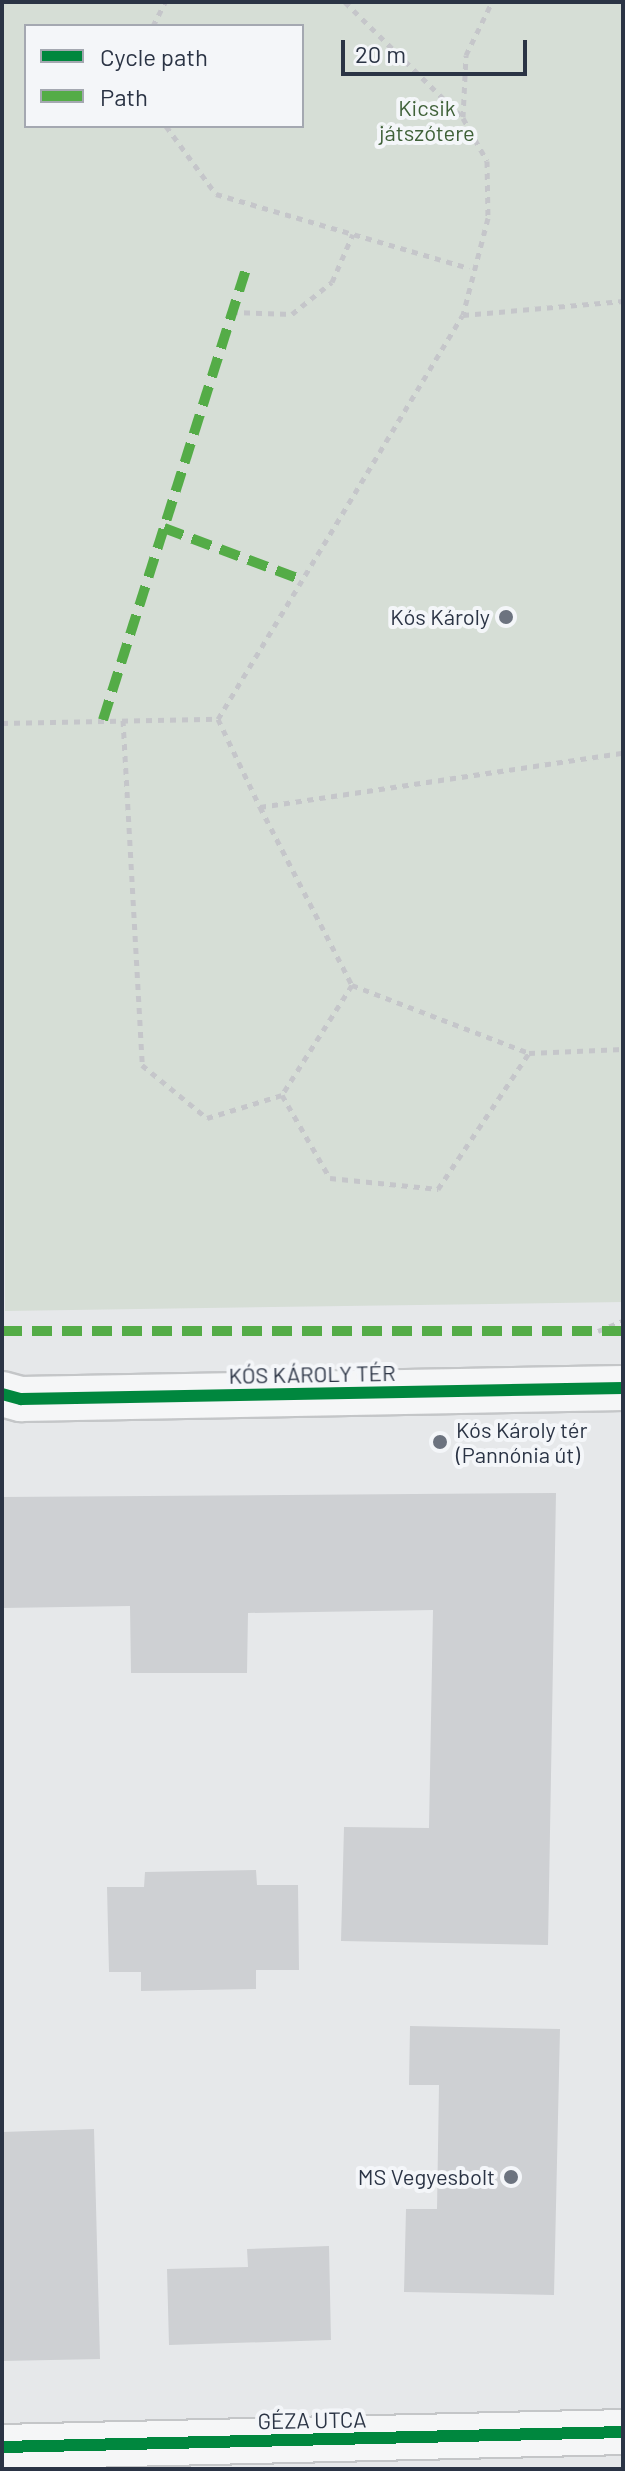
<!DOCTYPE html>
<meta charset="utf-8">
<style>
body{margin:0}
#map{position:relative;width:625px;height:2471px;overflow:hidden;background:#e6e8ea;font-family:Barlow,sans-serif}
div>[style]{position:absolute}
.green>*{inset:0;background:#d6ded6}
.building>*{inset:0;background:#ced0d3}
.path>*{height:5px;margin-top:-2.5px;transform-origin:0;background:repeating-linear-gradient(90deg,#c5c6ca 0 6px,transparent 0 12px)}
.roads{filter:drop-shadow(2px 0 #c4c6c8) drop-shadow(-2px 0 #c4c6c8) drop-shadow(0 2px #c4c6c8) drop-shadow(0 -2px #c4c6c8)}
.minor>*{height:44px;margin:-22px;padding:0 22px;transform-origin:22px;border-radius:22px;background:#f5f6f7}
.quiet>*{height:10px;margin-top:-5px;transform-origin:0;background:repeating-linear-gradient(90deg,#54ac47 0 20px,transparent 0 30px)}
.cycleway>*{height:12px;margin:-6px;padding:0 6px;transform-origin:6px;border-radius:6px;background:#00873e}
.dots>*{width:22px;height:22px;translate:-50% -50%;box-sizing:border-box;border:4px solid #f4f6f9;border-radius:50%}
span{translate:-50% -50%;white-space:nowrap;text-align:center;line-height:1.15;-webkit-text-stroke:8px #f4f6f9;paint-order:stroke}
.park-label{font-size:22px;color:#3f6138}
.poi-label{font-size:22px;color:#2b3445}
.right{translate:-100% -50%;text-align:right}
.left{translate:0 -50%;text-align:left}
.street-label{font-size:22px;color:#2b3445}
.frame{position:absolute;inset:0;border:4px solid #2b3445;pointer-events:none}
.legend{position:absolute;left:24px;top:24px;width:280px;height:104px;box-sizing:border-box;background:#f4f6f9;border:2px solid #a4a8b1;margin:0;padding:10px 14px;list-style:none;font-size:24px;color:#2b3445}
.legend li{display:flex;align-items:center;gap:16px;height:40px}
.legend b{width:40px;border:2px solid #a4a8b1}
.scale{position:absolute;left:341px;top:40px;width:186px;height:36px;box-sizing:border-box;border:4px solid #2b3445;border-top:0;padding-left:10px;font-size:24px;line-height:28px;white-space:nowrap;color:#2b3445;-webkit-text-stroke:6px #f4f6f9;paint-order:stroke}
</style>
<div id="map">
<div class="green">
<i style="clip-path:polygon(evenodd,2px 2px,623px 2px,623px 1302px,5px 1311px,2px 2px,26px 26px,302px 26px,302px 126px,26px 126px,26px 26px)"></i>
</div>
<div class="building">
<i style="clip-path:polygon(556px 1493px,548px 1945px,341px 1941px,344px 1827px,429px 1828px,433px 1610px,248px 1613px,247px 1673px,131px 1673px,130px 1606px,2px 1608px,2px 1497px)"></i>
<i style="clip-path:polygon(256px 1870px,257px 1885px,298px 1885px,299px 1970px,256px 1970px,256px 1989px,141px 1991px,141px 1972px,109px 1972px,107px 1887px,144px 1887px,145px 1872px)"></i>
<i style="clip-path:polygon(410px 2026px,560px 2029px,554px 2295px,404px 2292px,406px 2209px,437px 2209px,439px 2085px,409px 2085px)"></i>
<i style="clip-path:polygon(94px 2129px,100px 2359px,2px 2361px,2px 2132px)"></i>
<i style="clip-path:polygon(329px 2246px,331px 2340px,169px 2345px,167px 2269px,248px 2267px,247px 2249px)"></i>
</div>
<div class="path">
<i style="left:345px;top:2px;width:165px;rotate:44.5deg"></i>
<i style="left:463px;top:118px;width:49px;rotate:60.8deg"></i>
<i style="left:487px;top:161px;width:57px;rotate:89deg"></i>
<i style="left:488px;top:218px;width:100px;rotate:104.5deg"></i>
<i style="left:153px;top:26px;width:27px;rotate:-63deg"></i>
<i style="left:463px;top:117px;width:62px;rotate:-87.2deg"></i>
<i style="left:466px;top:55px;width:59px;rotate:-63.9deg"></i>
<i style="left:166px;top:126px;width:84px;rotate:53.7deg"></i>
<i style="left:216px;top:194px;width:264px;rotate:16.3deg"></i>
<i style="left:232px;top:312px;width:60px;rotate:1.9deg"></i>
<i style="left:292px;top:314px;width:51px;rotate:-38.7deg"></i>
<i style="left:332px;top:282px;width:52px;rotate:-66.4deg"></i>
<i style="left:218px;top:719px;width:472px;rotate:-58.8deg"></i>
<i style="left:463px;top:315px;width:161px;rotate:-5deg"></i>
<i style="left:218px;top:719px;width:98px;rotate:64.5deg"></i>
<i style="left:260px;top:807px;width:367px;rotate:-8.5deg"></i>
<i style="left:123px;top:720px;width:346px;rotate:86.8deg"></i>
<i style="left:142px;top:1065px;width:84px;rotate:39.2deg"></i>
<i style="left:207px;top:1118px;width:78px;rotate:-17deg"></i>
<i style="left:2px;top:723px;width:216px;rotate:-1.1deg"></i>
<i style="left:260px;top:807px;width:200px;rotate:62.7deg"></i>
<i style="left:352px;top:985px;width:190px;rotate:21deg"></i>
<i style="left:529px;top:1053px;width:94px;rotate:-2.4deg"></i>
<i style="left:352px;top:985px;width:130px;rotate:122.5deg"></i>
<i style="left:282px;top:1095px;width:96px;rotate:60deg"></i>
<i style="left:330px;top:1178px;width:109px;rotate:5.8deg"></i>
<i style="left:438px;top:1189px;width:164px;rotate:-56.2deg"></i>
<i style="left:598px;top:1331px;width:27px;rotate:-22deg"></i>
</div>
<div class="roads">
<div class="minor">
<i style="left:2px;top:1394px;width:20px;rotate:15deg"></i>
<i style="left:21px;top:1399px;width:602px;rotate:-1.05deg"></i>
<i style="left:2px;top:2447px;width:621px;rotate:-1.38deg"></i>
</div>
</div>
<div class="quiet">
<i style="left:164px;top:528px;width:147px;rotate:20.6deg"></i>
<i style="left:103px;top:720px;width:472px;rotate:-72.4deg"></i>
<i style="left:2px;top:1331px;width:621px"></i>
</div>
<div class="cycleway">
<i style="left:2px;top:1394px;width:20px;rotate:15deg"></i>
<i style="left:21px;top:1399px;width:602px;rotate:-1.05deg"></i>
<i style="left:2px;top:2447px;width:621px;rotate:-1.38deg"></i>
</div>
<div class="dots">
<i style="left:506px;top:617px;background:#6c737f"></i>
<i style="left:440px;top:1442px;background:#6c737f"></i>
<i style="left:511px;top:2177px;background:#6c737f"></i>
</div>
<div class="park-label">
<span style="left:427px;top:120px">Kicsik<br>játszótere</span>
</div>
<div class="poi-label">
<span class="right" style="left:490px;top:617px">Kós Károly</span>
<span class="left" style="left:456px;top:1442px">Kós Károly tér<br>(Pannónia út)</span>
<span class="right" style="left:495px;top:2177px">MS Vegyesbolt</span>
</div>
<div class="street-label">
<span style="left:312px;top:1374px;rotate:-1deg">KÓS KÁROLY TÉR</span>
<span style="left:312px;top:2420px;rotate:-1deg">GÉZA UTCA</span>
</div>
<div class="frame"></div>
<ul class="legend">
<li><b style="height:10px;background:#00873e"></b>Cycle path</li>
<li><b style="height:10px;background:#54ac47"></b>Path</li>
</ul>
<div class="scale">20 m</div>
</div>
